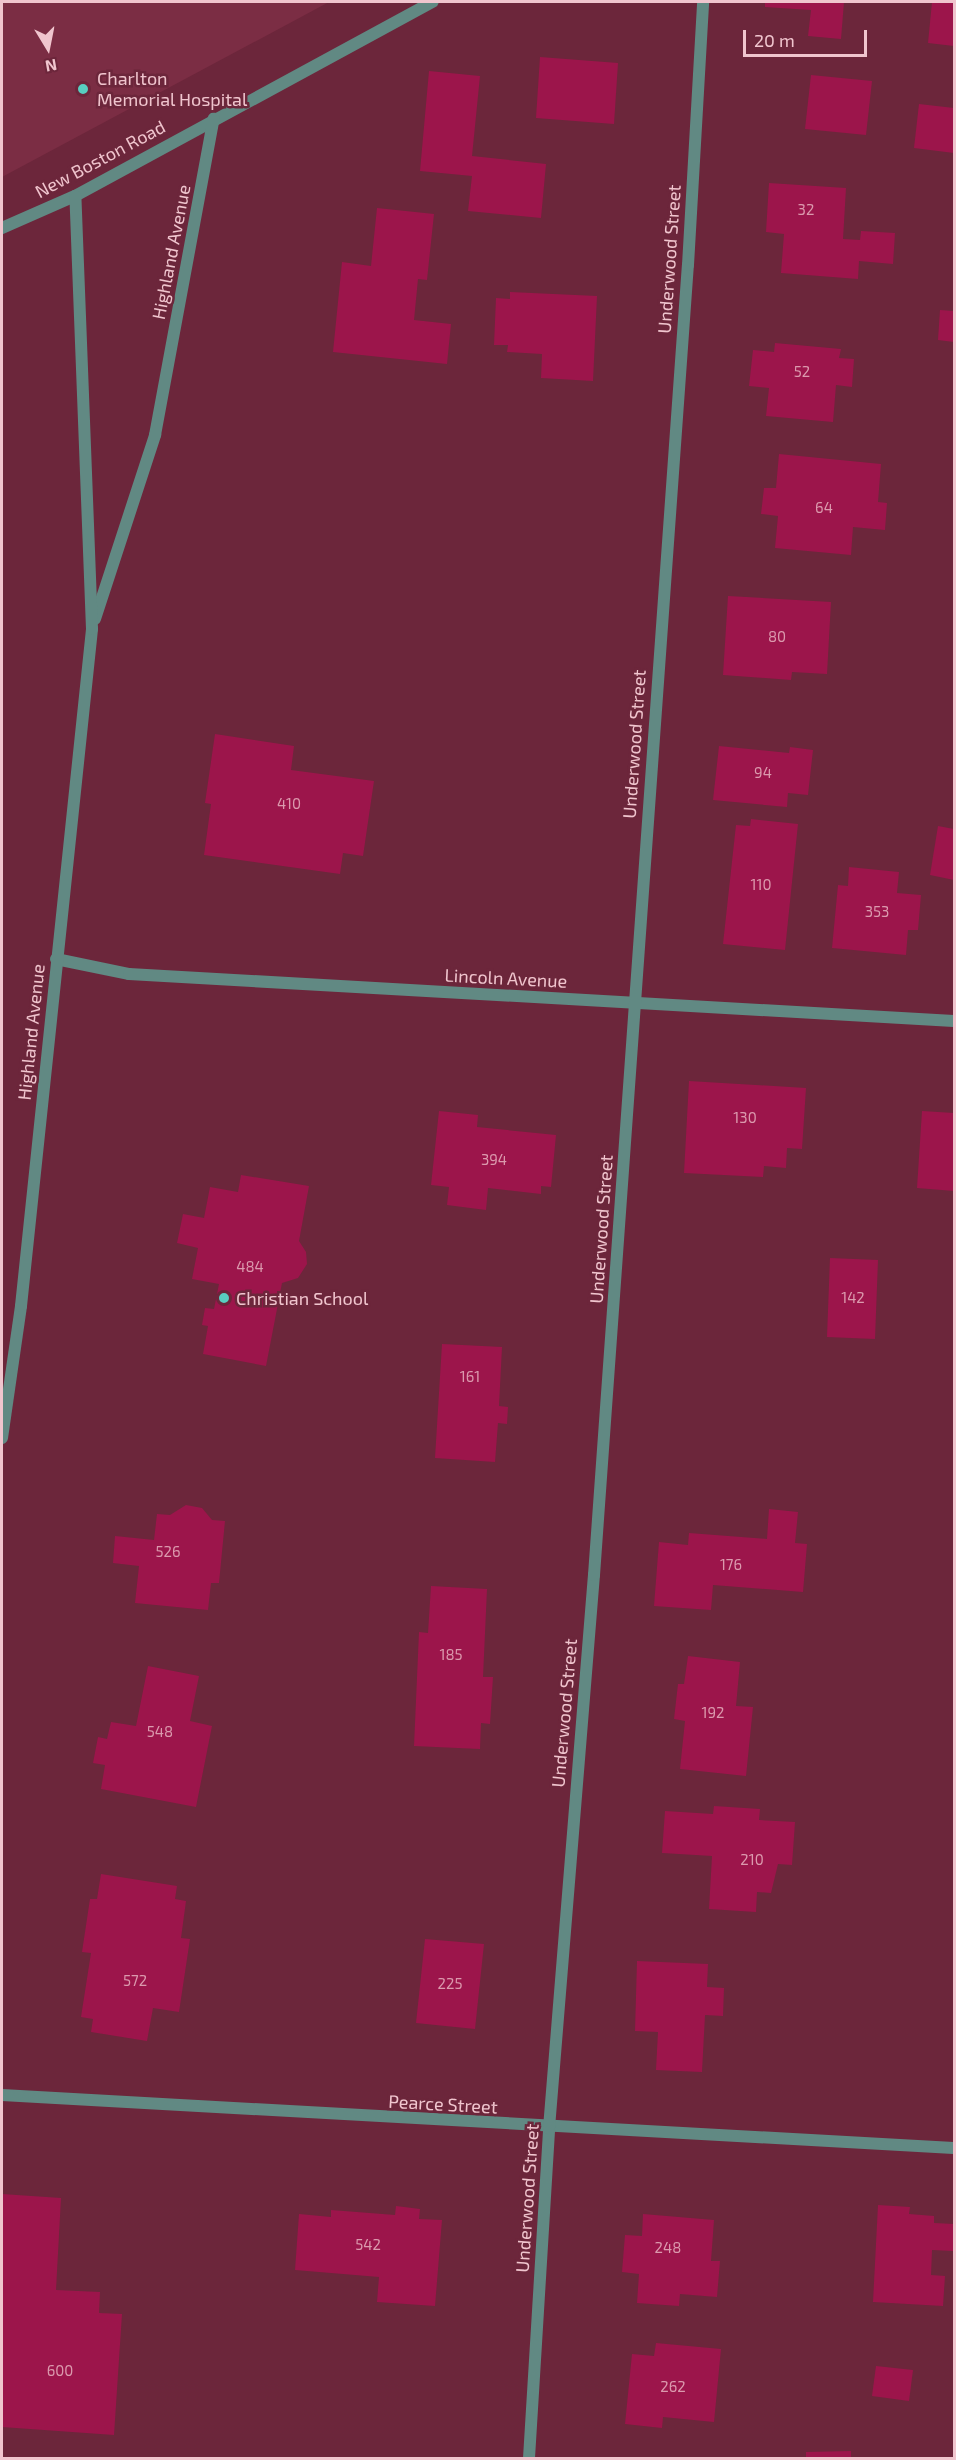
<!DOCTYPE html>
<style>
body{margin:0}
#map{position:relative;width:956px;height:2460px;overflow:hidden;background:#6c263b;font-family:"Exo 2",sans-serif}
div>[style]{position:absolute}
.built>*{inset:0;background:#7b2d44}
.building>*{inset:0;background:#9c154b}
.minor>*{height:12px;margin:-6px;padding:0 6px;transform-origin:6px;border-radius:6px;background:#618983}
.tertiary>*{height:12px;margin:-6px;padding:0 6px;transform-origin:6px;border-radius:6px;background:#618983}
.dots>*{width:16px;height:16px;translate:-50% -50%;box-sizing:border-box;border:3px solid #6c263b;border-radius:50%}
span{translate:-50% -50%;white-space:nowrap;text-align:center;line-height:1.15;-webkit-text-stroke:5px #6c263b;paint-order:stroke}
.number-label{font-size:15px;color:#db99ad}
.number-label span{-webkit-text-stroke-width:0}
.poi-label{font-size:18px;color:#f0c5ce}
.left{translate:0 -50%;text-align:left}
.street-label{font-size:18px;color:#f0c5ce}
.frame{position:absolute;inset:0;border:3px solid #f0c5ce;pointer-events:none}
.north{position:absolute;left:18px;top:18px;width:60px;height:60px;-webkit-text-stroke:4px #6c263b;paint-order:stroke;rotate:170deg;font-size:16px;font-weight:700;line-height:24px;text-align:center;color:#f0c5ce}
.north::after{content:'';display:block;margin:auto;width:21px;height:27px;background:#f0c5ce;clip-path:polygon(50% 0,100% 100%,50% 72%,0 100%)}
.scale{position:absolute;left:743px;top:30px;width:124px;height:27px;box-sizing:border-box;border:3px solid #f0c5ce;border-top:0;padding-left:8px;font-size:18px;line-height:21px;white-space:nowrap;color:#f0c5ce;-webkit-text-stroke:4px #6c263b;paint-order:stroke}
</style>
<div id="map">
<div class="built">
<i style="clip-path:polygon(2px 2px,329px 2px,2px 177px)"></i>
</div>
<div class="building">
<i style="clip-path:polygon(765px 2px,844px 2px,841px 39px,808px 36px,811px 10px,765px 7px)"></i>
<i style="clip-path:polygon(932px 2px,954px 2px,954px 46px,928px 43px)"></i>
<i style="clip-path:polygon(540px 57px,618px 63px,614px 124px,536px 118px)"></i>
<i style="clip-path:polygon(429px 71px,480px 76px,472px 156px,546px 164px,541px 218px,468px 211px,472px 176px,420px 171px)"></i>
<i style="clip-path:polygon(811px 75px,872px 81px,866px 135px,805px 129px)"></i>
<i style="clip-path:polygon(919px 104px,954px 108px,954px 153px,914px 148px)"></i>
<i style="clip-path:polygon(769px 183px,846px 188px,843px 239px,860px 240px,861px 231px,895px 233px,893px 264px,859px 261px,858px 279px,781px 273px,784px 234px,766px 232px)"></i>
<i style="clip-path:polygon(377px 208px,434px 214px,427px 280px,418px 279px,414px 320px,451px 324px,447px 364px,333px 352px,342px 262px,371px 266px)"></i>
<i style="clip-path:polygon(510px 292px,597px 296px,593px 381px,541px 378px,542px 354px,507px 352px,508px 345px,494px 345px,496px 298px,510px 299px)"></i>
<i style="clip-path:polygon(940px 310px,954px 311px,954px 342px,938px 340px)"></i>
<i style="clip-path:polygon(775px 343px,841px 349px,839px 358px,854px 359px,852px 387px,836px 385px,833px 422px,766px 416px,769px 388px,749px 386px,753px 350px,774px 352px)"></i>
<i style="clip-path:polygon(779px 454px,881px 464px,878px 502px,887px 503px,885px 530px,853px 527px,851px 555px,775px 548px,778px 516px,761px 514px,764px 488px,776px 488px)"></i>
<i style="clip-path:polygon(728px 596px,831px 602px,827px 674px,792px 672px,791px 680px,723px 675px)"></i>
<i style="clip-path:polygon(215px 734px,294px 746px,291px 770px,374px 781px,363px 856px,343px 853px,340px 874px,204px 855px,211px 804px,205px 803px)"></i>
<i style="clip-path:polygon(719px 746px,789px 753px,790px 747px,813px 750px,808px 795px,788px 793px,787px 807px,713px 800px)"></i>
<i style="clip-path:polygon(751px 819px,798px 824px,785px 950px,723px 944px,736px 825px,750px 826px)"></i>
<i style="clip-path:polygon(938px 826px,954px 829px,954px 880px,930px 875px)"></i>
<i style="clip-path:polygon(849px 867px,899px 872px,897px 893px,921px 895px,918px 930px,908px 930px,906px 955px,832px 948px,838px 885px,848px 886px)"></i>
<i style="clip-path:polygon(689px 1081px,806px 1088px,802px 1149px,787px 1148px,786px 1168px,764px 1166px,763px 1177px,684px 1173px)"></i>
<i style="clip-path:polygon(439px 1111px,478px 1115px,477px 1127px,556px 1135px,551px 1187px,541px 1186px,541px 1194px,488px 1188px,486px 1210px,447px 1205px,449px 1187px,431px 1185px)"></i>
<i style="clip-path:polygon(922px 1111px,954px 1113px,954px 1191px,917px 1188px)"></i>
<i style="clip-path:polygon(241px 1175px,309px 1186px,299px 1241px,306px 1252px,307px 1264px,298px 1278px,282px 1283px,266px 1366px,203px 1354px,208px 1326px,202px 1325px,205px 1308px,214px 1309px,219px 1284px,192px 1279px,198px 1248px,177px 1243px,183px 1214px,204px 1218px,210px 1187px,238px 1192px)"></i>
<i style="clip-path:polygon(830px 1258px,878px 1260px,875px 1339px,827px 1337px)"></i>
<i style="clip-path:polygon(442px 1344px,502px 1347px,499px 1406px,508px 1407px,507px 1424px,498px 1423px,495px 1462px,435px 1458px)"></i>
<i style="clip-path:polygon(186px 1505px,202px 1508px,212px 1520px,225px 1521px,219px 1583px,211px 1583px,208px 1610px,135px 1603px,139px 1566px,113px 1563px,115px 1536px,154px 1540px,157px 1514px,170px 1515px)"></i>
<i style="clip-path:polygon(769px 1509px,798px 1512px,795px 1543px,807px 1544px,803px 1592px,713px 1585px,711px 1610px,654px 1606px,659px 1542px,688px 1545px,689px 1533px,767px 1539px)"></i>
<i style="clip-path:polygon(431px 1586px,487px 1589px,483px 1677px,493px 1677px,490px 1724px,481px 1723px,480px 1749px,414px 1746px,419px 1632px,428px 1633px)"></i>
<i style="clip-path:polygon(688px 1656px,740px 1662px,736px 1706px,753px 1707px,746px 1776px,680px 1769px,685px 1721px,674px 1719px,678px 1684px,684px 1684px)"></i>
<i style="clip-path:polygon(148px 1666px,199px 1676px,190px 1721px,212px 1726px,196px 1807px,101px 1789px,105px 1765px,93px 1763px,98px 1737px,107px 1739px,111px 1722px,136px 1726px)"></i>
<i style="clip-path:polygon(714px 1806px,760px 1809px,759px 1820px,795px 1822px,792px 1865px,778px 1864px,771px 1893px,757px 1892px,756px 1912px,709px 1909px,712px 1856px,662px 1853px,665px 1811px,713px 1814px)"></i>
<i style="clip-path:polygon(101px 1874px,177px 1886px,175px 1899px,186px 1901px,181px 1938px,190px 1939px,179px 2012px,153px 2008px,147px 2041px,91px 2032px,93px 2019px,81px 2017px,91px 1953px,82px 1952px,90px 1899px,97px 1899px)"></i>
<i style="clip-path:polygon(425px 1939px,484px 1944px,475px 2029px,416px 2023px)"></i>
<i style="clip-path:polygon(637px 1961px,708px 1964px,707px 1987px,724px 1988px,723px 2016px,705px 2015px,702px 2072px,656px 2070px,658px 2032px,635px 2031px)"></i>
<i style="clip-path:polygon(2px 2194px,61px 2198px,56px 2290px,100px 2292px,99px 2313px,122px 2314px,114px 2435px,2px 2427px)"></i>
<i style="clip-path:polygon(878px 2205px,910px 2207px,909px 2214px,934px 2216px,934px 2223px,954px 2224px,953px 2251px,932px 2250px,931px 2275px,945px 2276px,943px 2306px,873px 2302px)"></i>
<i style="clip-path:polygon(396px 2206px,420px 2209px,419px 2219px,442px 2220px,435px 2306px,377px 2302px,379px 2277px,295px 2270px,299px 2214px,331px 2217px,331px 2210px,395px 2215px)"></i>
<i style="clip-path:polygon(643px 2214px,714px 2220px,711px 2261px,720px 2261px,717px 2297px,680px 2294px,679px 2306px,637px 2303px,639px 2274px,622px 2272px,625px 2235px,642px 2236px)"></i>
<i style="clip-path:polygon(656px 2343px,721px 2349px,714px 2422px,663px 2417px,662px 2428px,625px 2424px,632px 2354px,654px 2356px)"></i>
<i style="clip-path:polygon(876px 2366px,913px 2370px,909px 2401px,872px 2396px)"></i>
<i style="clip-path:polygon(851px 2451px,851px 2458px,806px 2458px,806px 2452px)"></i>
</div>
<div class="minor">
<i style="left:56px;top:959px;width:75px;rotate:11.6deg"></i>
<i style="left:129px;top:974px;width:826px;rotate:3.26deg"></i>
<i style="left:2px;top:2095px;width:953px;rotate:3.19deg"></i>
<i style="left:529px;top:2458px;width:331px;rotate:-86.5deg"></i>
<i style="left:549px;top:2128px;width:555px;rotate:-85.35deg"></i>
<i style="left:594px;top:1575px;width:1313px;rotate:-85.9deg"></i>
<i style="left:688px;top:265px;width:263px;rotate:-86.7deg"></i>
</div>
<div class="tertiary">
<i style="left:2px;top:228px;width:80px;rotate:-23.7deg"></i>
<i style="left:75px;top:196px;width:407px;rotate:-28.5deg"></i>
<i style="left:95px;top:619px;width:194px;rotate:-71.9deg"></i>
<i style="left:155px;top:435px;width:322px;rotate:-79.5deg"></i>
<i style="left:2px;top:1438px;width:133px;rotate:-81.8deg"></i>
<i style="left:21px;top:1306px;width:681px;rotate:-84.01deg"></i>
<i style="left:92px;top:629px;width:433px;rotate:-92.2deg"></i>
</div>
<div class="dots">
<i style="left:83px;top:89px;background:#58cec0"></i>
<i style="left:224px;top:1298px;background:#58cec0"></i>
</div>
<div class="number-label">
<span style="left:806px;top:210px">32</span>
<span style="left:802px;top:372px">52</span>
<span style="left:824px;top:508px">64</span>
<span style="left:777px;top:637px">80</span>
<span style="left:763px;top:773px">94</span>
<span style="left:289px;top:804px">410</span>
<span style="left:761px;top:885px">110</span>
<span style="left:877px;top:912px">353</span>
<span style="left:745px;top:1118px">130</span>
<span style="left:494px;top:1160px">394</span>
<span style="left:250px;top:1267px">484</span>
<span style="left:853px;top:1298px">142</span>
<span style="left:470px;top:1377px">161</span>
<span style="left:168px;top:1552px">526</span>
<span style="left:731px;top:1565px">176</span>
<span style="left:451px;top:1655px">185</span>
<span style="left:713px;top:1713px">192</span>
<span style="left:160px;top:1732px">548</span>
<span style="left:752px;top:1860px">210</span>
<span style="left:135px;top:1981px">572</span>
<span style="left:450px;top:1984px">225</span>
<span style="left:368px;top:2245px">542</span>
<span style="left:668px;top:2248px">248</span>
<span style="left:60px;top:2371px">600</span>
<span style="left:673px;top:2387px">262</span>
</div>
<div class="poi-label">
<span class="left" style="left:97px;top:89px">Charlton<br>Memorial Hospital</span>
<span class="left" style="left:236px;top:1298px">Christian School</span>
</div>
<div class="street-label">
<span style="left:100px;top:159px;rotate:-28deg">New Boston Road</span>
<span style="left:171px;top:252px;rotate:-79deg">Highland Avenue</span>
<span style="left:669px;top:259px;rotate:-86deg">Underwood Street</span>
<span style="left:634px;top:744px;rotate:-86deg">Underwood Street</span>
<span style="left:506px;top:978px;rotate:3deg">Lincoln Avenue</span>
<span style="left:31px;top:1032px;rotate:-84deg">Highland Avenue</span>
<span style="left:601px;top:1229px;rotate:-86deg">Underwood Street</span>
<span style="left:564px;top:1713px;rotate:-85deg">Underwood Street</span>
<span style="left:443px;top:2104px;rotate:3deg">Pearce Street</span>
<span style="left:527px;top:2198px;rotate:-86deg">Underwood Street</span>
</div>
<div class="frame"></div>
<div class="north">N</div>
<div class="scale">20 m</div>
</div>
